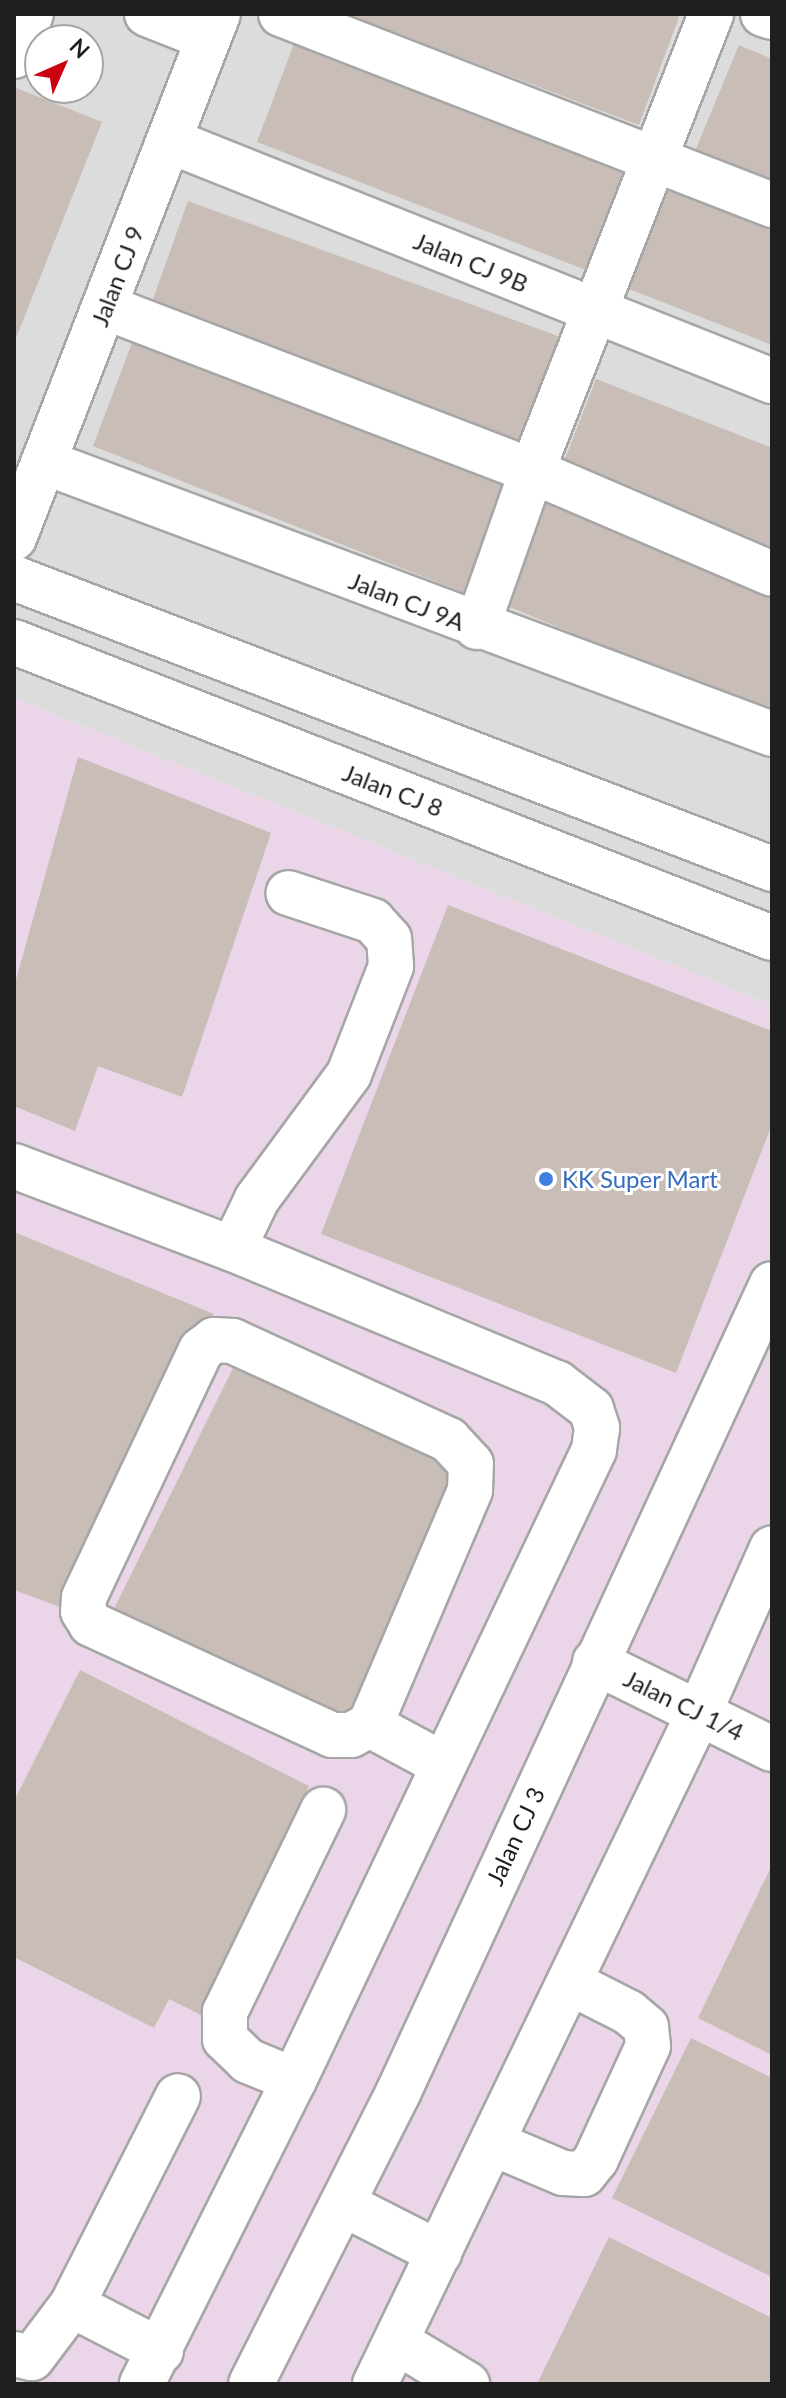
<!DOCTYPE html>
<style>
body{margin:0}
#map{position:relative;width:786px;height:2398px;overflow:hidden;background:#f0ebe4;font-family:Lato,sans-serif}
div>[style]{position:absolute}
.residential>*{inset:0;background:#dddcdc}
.industrial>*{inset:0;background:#ead6e8}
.building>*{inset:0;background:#c8bdb7}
.roads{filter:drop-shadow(2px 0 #a6a6a6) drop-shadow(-2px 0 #a6a6a6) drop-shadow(0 2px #a6a6a6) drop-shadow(0 -2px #a6a6a6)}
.minor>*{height:44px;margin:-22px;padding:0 22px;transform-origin:22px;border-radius:22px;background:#fff}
.dots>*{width:22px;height:22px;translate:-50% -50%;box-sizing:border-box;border:4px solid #fff;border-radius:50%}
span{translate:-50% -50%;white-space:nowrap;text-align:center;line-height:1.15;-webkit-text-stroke:6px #fff;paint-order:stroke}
.street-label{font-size:24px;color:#1f1f1f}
.shop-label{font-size:24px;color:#366cbe}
.left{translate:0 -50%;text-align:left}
.frame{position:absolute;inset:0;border:16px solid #1f1f1f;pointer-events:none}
.north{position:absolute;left:24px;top:24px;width:80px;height:80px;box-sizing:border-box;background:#fff;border:2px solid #a5a5a5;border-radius:50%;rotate:45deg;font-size:22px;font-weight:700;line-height:32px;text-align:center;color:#1f1f1f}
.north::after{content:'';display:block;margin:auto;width:28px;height:36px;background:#cd0011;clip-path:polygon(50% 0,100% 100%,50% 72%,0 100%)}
</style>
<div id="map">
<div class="residential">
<i style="clip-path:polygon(evenodd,14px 14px,772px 14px,772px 1005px,14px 698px,14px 14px,40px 40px,88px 40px,88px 88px,40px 88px,40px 40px)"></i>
</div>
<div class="industrial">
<i style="clip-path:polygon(14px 698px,772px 1005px,772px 2384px,14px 2384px)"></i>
</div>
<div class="building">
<i style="clip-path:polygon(346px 14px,671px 14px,679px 17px,639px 125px)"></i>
<i style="clip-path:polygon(301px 25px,635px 155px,591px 272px,257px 142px)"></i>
<i style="clip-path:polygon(739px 45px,772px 59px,772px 183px,695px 151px)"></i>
<i style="clip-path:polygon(14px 87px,102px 122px,14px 343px)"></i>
<i style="clip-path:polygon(669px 170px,772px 210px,772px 345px,624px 287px)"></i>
<i style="clip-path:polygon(188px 201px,569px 340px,529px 452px,148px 313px)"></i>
<i style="clip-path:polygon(138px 327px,513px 475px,467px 594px,93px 446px)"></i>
<i style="clip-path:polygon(596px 379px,772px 448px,772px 557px,559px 474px)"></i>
<i style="clip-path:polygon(548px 485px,772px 579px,772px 717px,500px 603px)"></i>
<i style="clip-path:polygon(78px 757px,271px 833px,182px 1097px,98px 1066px,75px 1131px,14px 1106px,14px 987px)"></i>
<i style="clip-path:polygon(448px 905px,772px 1031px,772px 1124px,676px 1373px,321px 1234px)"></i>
<i style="clip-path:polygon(14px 1232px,214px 1314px,68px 1610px,14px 1590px)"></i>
<i style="clip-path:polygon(237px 1360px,470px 1476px,345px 1731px,111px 1615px)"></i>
<i style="clip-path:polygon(80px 1670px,309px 1786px,261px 1882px,276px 1889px,211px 2020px,169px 1999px,154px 2028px,14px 1957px,14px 1801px)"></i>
<i style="clip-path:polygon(772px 1865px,772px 2055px,698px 2018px)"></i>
<i style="clip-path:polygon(691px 2038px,772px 2078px,772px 2277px,612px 2198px)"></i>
<i style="clip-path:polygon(609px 2237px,772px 2318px,772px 2384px,537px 2384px)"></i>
</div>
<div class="roads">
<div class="minor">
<i style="left:147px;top:14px;width:66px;rotate:21.5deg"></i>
<i style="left:281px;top:14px;width:527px;rotate:21.26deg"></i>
<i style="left:763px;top:14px;width:9px;rotate:18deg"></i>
<i style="left:14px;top:56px;width:45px;rotate:-68deg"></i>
<i style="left:170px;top:141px;width:648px;rotate:21.74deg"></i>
<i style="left:105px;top:307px;width:457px;rotate:21deg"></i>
<i style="left:532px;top:471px;width:261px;rotate:23.2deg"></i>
<i style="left:44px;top:462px;width:777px;rotate:20.49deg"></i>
<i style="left:14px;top:538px;width:562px;rotate:-68.73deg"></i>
<i style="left:14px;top:578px;width:812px;rotate:21deg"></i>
<i style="left:477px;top:627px;width:165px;rotate:-70.6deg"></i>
<i style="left:532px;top:471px;width:491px;rotate:-68.6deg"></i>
<i style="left:14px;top:642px;width:814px;rotate:21.33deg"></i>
<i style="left:14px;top:1166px;width:234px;rotate:20.8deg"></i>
<i style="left:233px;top:1249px;width:351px;rotate:22.5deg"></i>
<i style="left:557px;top:1383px;width:43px;rotate:37.4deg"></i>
<i style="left:591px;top:1409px;width:20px;rotate:72deg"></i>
<i style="left:597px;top:1428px;width:22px;rotate:98deg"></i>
<i style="left:594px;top:1450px;width:698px;rotate:115.46deg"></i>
<i style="left:294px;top:2080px;width:340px;rotate:116.6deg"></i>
<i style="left:233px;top:1249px;width:55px;rotate:-64.4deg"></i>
<i style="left:257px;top:1199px;width:155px;rotate:-53.6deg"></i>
<i style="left:349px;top:1074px;width:116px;rotate:-68.7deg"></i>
<i style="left:391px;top:966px;width:27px;rotate:-94deg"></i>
<i style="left:389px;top:939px;width:24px;rotate:-132deg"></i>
<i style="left:373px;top:921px;width:89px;rotate:-161.8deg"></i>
<i style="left:595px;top:1662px;width:197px;rotate:26.2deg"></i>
<i style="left:370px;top:1725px;width:255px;rotate:-66.9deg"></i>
<i style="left:470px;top:1490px;width:26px;rotate:-88deg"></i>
<i style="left:471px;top:1464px;width:33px;rotate:-133deg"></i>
<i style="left:449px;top:1440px;width:238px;rotate:-155.4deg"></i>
<i style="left:233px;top:1341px;width:19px;rotate:-177deg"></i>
<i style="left:214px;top:1340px;width:16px;rotate:142deg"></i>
<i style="left:201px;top:1350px;width:274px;rotate:115.3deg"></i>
<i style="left:84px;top:1598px;width:13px;rotate:94deg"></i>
<i style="left:83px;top:1611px;width:15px;rotate:58deg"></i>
<i style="left:91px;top:1624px;width:265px;rotate:24.7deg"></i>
<i style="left:332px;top:1735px;width:19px"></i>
<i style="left:351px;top:1735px;width:21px;rotate:-28deg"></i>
<i style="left:370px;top:1725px;width:82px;rotate:28.4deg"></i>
<i style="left:294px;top:2080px;width:50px;rotate:-157.6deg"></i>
<i style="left:248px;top:2061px;width:32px;rotate:-136deg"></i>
<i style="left:225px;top:2039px;width:27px;rotate:-90deg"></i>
<i style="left:225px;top:2012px;width:225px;rotate:-64.1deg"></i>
<i style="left:492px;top:2143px;width:77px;rotate:22.9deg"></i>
<i style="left:563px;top:2173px;width:21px;rotate:3deg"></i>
<i style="left:584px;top:2174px;width:19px;rotate:-51deg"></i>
<i style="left:596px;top:2159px;width:124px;rotate:-65.3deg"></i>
<i style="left:648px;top:2046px;width:19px;rotate:-96deg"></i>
<i style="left:646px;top:2027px;width:23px;rotate:-140deg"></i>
<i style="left:628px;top:2012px;width:66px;rotate:-153deg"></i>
<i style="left:343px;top:2204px;width:108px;rotate:27deg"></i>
<i style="left:397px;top:2342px;width:82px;rotate:31deg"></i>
<i style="left:161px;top:2351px;width:100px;rotate:-152.7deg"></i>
<i style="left:72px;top:2305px;width:234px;rotate:-63.1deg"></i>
<i style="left:14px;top:2354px;width:18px;rotate:13deg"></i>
<i style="left:32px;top:2358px;width:66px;rotate:-53deg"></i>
<i style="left:251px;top:2384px;width:326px;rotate:-63.2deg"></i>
<i style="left:398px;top:2093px;width:891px;rotate:-65.19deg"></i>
<i style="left:375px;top:2384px;width:745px;rotate:-64.23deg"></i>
<i style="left:699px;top:1713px;width:180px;rotate:-66.1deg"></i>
</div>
</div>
<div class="dots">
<i style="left:546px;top:1179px;background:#3f7fe0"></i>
</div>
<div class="street-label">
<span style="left:471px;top:262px;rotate:22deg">Jalan CJ 9B</span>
<span style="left:117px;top:276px;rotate:-69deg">Jalan CJ 9</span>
<span style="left:407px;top:601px;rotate:21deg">Jalan CJ 9A</span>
<span style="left:393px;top:790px;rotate:21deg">Jalan CJ 8</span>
<span style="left:684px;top:1705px;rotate:26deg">Jalan CJ 1/4</span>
<span style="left:515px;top:1836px;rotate:-65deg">Jalan CJ 3</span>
</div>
<div class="shop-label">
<span class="left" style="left:562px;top:1179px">KK Super Mart</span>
</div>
<div class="frame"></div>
<div class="north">N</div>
</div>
